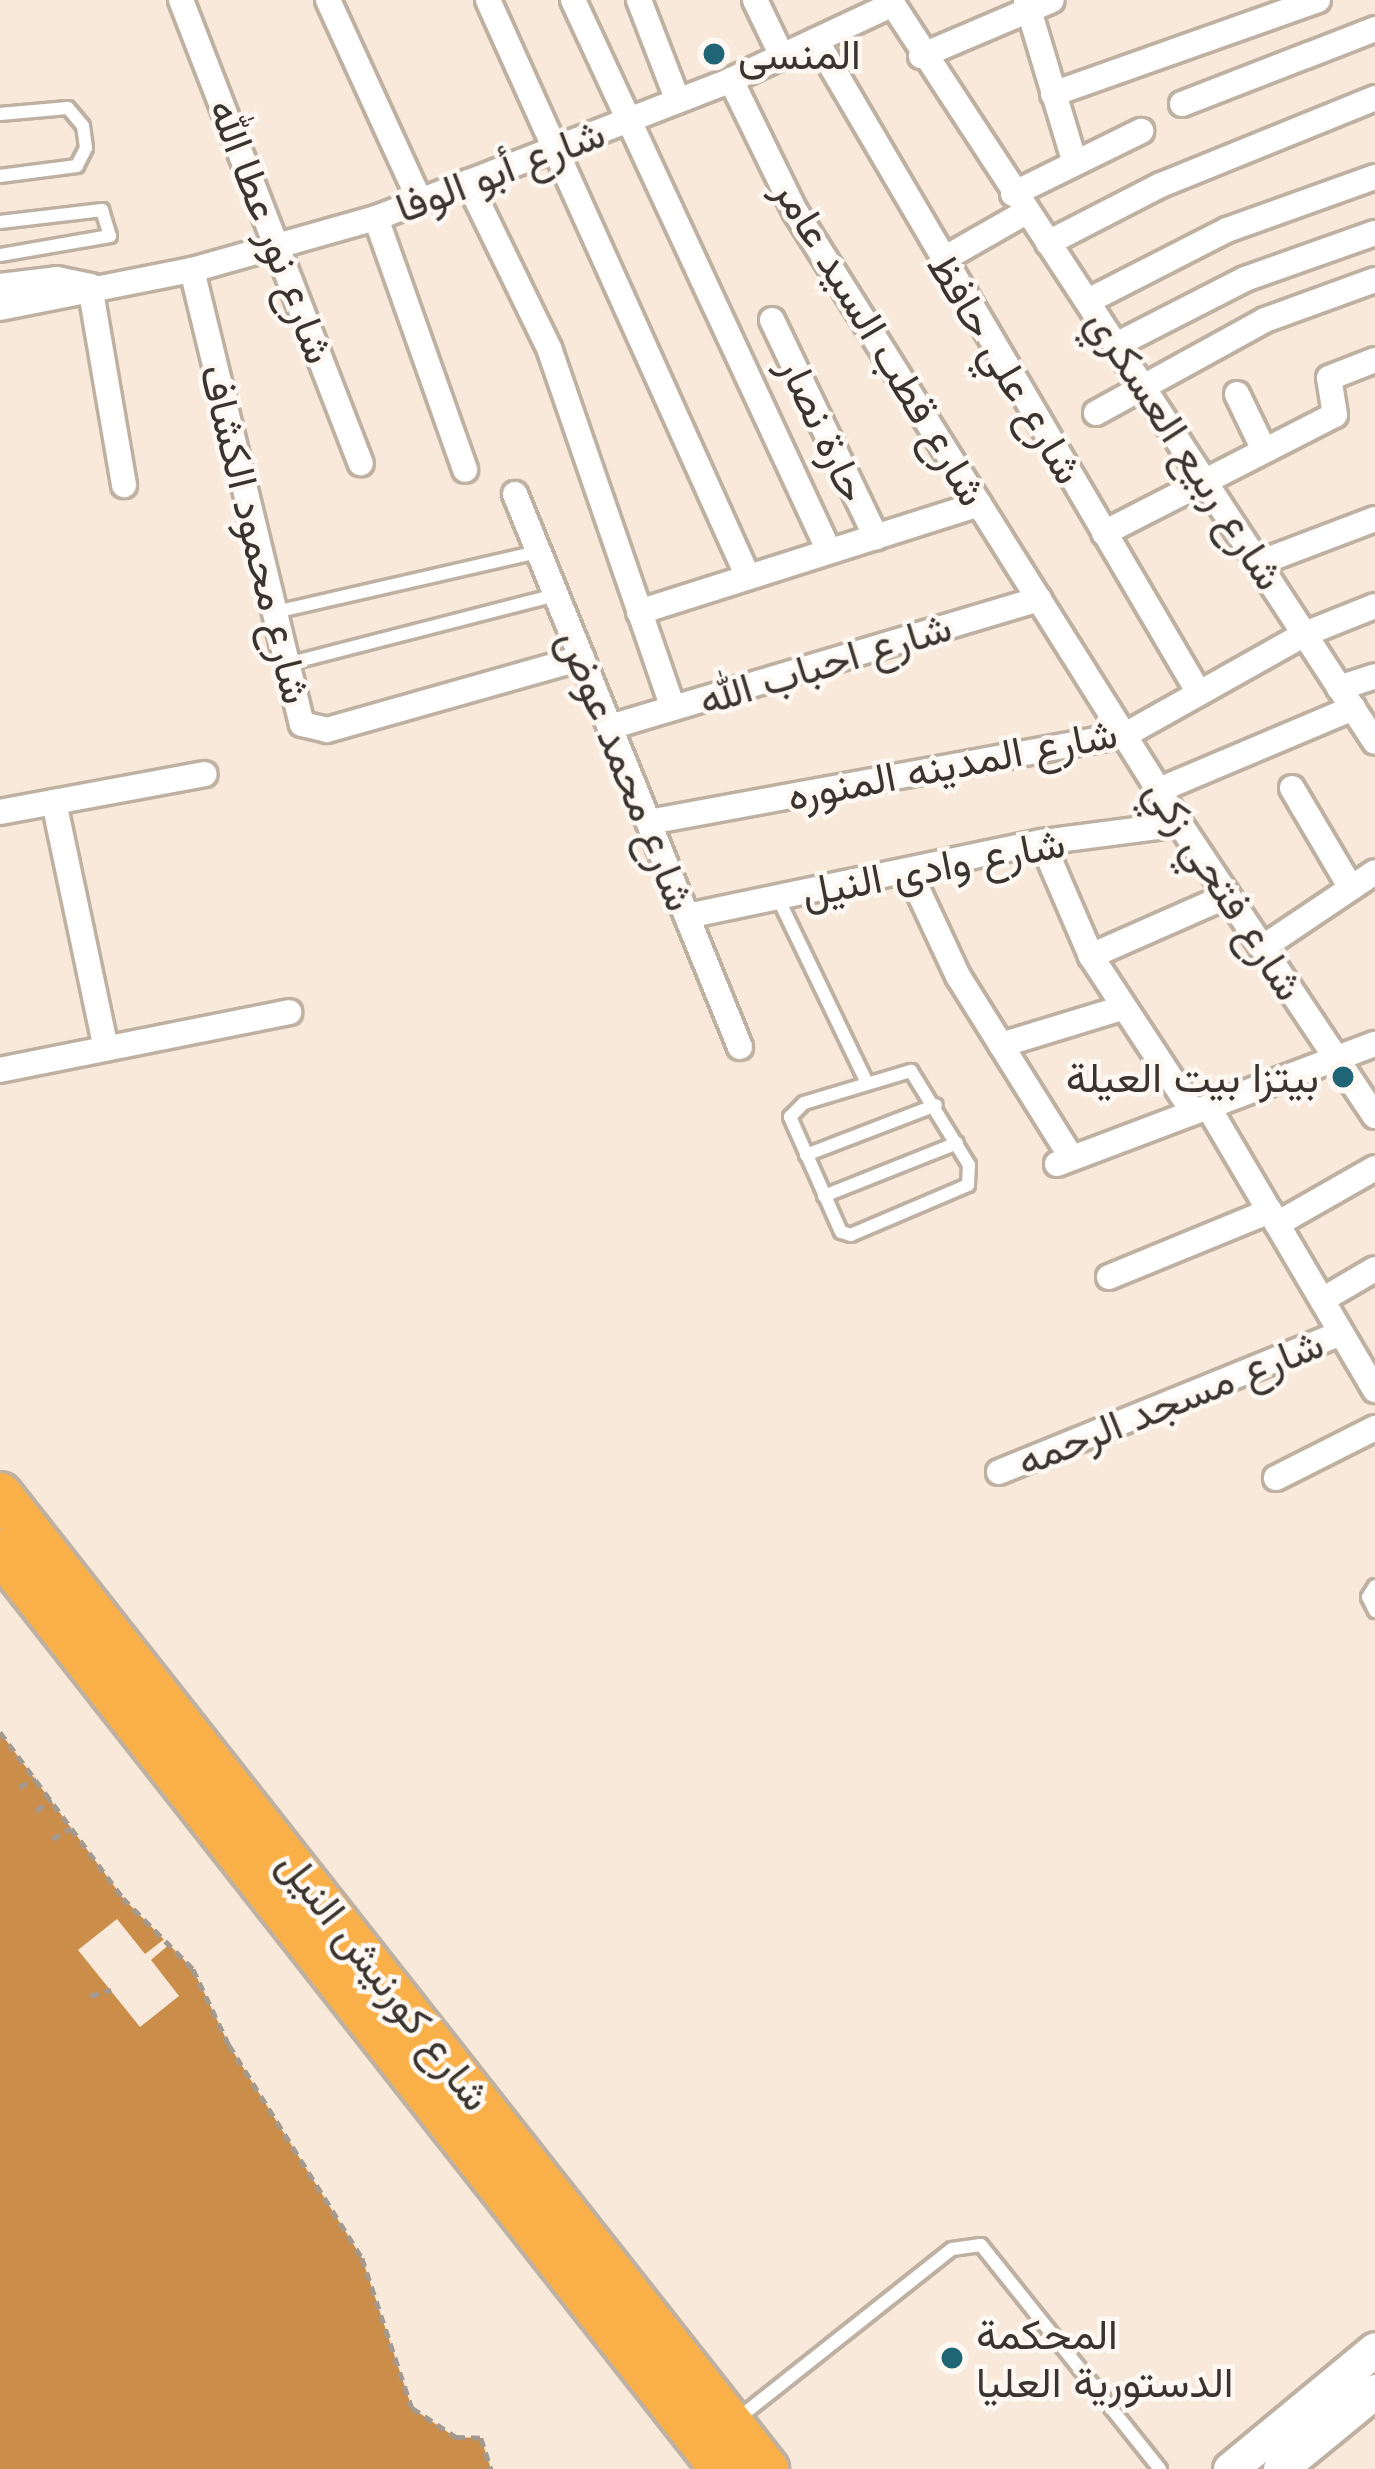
<!DOCTYPE html>
<meta charset="utf-8">
<style>
body{margin:0}
#map{position:relative;width:1375px;height:2469px;overflow:hidden;background:#f8e9da;font-family:Inter,Vazirmatn,sans-serif}
div>[style]{position:absolute}
.water>*{inset:0;background:#ca8e4a}
.pier>*{inset:0;background:#f8e9da}
.path>*{height:4.5px;margin-top:-2.25px;transform-origin:0;background:repeating-linear-gradient(90deg,#a4998f 0 9px,transparent 0 15px)}
.roads{filter:drop-shadow(3px 0 #bfb1a2) drop-shadow(-3px 0 #bfb1a2) drop-shadow(0 3px #bfb1a2) drop-shadow(0 -3px #bfb1a2)}
.service>*{height:12px;margin:-6px;padding:0 6px;transform-origin:6px;border-radius:6px;background:#fff}
.minor>*{height:24px;margin:-12px;padding:0 12px;transform-origin:12px;border-radius:12px;background:#fff}
.tertiary>*{height:33px;margin:-16.5px;padding:0 16.5px;transform-origin:16.5px;border-radius:16.5px;background:#fff}
.trunk>*{height:42px;margin:-21px;padding:0 21px;transform-origin:21px;border-radius:21px;background:#fab048}
.dots>*{width:33px;height:33px;translate:-50% -50%;box-sizing:border-box;border:6px solid #fef8f2;border-radius:50%}
span{translate:-50% -50%;white-space:nowrap;text-align:center;line-height:1.15;-webkit-text-stroke:9px #fef8f2;paint-order:stroke}
.poi-label{font-size:42px;color:#3a342f}
.left{translate:0 -50%;text-align:left}
.right{translate:-100% -50%;text-align:right}
.street-label{font-size:42px;color:#3a342f}
</style>
<div id="map">
<div class="water">
<i style="clip-path:polygon(0 1732px,123px 1898px,193px 1969px,229px 2045px,362px 2258px,412px 2408px,455px 2437px,481px 2438px,491px 2469px,0 2469px)"></i>
</div>
<div class="pier">
<i style="clip-path:polygon(117px 1919px,145px 1954px,167px 1937px,171px 1943px,151px 1960px,179px 1996px,140px 2027px,78px 1950px)"></i>
</div>
<div class="path">
<i style="left:0;top:1732px;width:207px;rotate:53.5deg"></i>
<i style="left:123px;top:1898px;width:100px;rotate:45.4deg"></i>
<i style="left:193px;top:1969px;width:84px;rotate:64.7deg"></i>
<i style="left:229px;top:2045px;width:251px;rotate:58deg"></i>
<i style="left:362px;top:2258px;width:158px;rotate:71.6deg"></i>
<i style="left:412px;top:2408px;width:53px;rotate:33.4deg"></i>
<i style="left:456px;top:2437px;width:25px;rotate:2deg"></i>
<i style="left:481px;top:2438px;width:33px;rotate:72deg"></i>
<i style="left:19px;top:1787px;width:19px;rotate:-25deg"></i>
<i style="left:36px;top:1811px;width:19px;rotate:-39deg"></i>
<i style="left:52px;top:1839px;width:22px;rotate:-30deg"></i>
<i style="left:90px;top:1996px;width:22px;rotate:-16deg"></i>
</div>
<div class="roads">
<div class="service">
<i style="left:0;top:114px;width:68px;rotate:-5deg"></i>
<i style="left:68px;top:108px;width:23px;rotate:50deg"></i>
<i style="left:83px;top:126px;width:22px;rotate:82deg"></i>
<i style="left:86px;top:148px;width:20px;rotate:117deg"></i>
<i style="left:77px;top:166px;width:78px;rotate:172.6deg"></i>
<i style="left:0;top:222px;width:103px;rotate:-6.7deg"></i>
<i style="left:102px;top:210px;width:27px;rotate:73deg"></i>
<i style="left:110px;top:236px;width:112px;rotate:170.2deg"></i>
<i style="left:271px;top:613px;width:274px;rotate:-12.9deg"></i>
<i style="left:283px;top:665px;width:282px;rotate:-14.4deg"></i>
<i style="left:778px;top:898px;width:203px;rotate:64.3deg"></i>
<i style="left:911px;top:1071px;width:110px;rotate:58.3deg"></i>
<i style="left:969px;top:1165px;width:20px;rotate:93deg"></i>
<i style="left:968px;top:1185px;width:127px;rotate:156.9deg"></i>
<i style="left:851px;top:1235px;width:10px;rotate:-163deg"></i>
<i style="left:841px;top:1232px;width:126px;rotate:-113.9deg"></i>
<i style="left:790px;top:1117px;width:20px;rotate:-45deg"></i>
<i style="left:804px;top:1103px;width:112px;rotate:-16.7deg"></i>
<i style="left:806px;top:1155px;width:139px;rotate:-21deg"></i>
<i style="left:824px;top:1196px;width:143px;rotate:-21.7deg"></i>
<i style="left:1375px;top:1586px;width:13px;rotate:122deg"></i>
<i style="left:1368px;top:1597px;width:16px;rotate:63deg"></i>
<i style="left:736px;top:2420px;width:275px;rotate:-38.4deg"></i>
<i style="left:952px;top:2249px;width:29px;rotate:-8deg"></i>
<i style="left:981px;top:2245px;width:287px;rotate:51.4deg"></i>
</div>
<div class="minor">
<i style="left:181px;top:0;width:497px;rotate:68.8deg"></i>
<i style="left:328px;top:0;width:221px;rotate:65.4deg"></i>
<i style="left:488px;top:0;width:633px;rotate:65.74deg"></i>
<i style="left:573px;top:0;width:608px;rotate:65.08deg"></i>
<i style="left:639px;top:0;width:108px;rotate:68.9deg"></i>
<i style="left:755px;top:0;width:62px;rotate:64.3deg"></i>
<i style="left:890px;top:0;width:886px;rotate:56.83deg"></i>
<i style="left:1026px;top:0;width:170px;rotate:73.3deg"></i>
<i style="left:816px;top:40px;width:757px;rotate:59.61deg"></i>
<i style="left:921px;top:56px;width:142px;rotate:-23.1deg"></i>
<i style="left:731px;top:80px;width:146px;rotate:64deg"></i>
<i style="left:795px;top:211px;width:724px;rotate:57.87deg"></i>
<i style="left:1180px;top:824px;width:351px;rotate:56.3deg"></i>
<i style="left:1053px;top:94px;width:281px;rotate:-19.5deg"></i>
<i style="left:1182px;top:104px;width:207px;rotate:-21.2deg"></i>
<i style="left:468px;top:182px;width:185px;rotate:64deg"></i>
<i style="left:549px;top:348px;width:381px;rotate:71deg"></i>
<i style="left:1013px;top:194px;width:143px;rotate:-26.2deg"></i>
<i style="left:376px;top:218px;width:267px;rotate:70.5deg"></i>
<i style="left:1048px;top:243px;width:127px;rotate:-27.2deg"></i>
<i style="left:1161px;top:185px;width:231px;rotate:-22.1deg"></i>
<i style="left:942px;top:260px;width:97px;rotate:-29.7deg"></i>
<i style="left:192px;top:270px;width:467px;rotate:76.4deg"></i>
<i style="left:302px;top:724px;width:26px;rotate:13deg"></i>
<i style="left:327px;top:730px;width:265px;rotate:-15.8deg"></i>
<i style="left:0;top:286px;width:57px;rotate:-7deg"></i>
<i style="left:57px;top:279px;width:34px;rotate:12deg"></i>
<i style="left:90px;top:286px;width:202px;rotate:80.3deg"></i>
<i style="left:1090px;top:300px;width:154px;rotate:-27.1deg"></i>
<i style="left:1227px;top:230px;width:157px;rotate:-19.7deg"></i>
<i style="left:0;top:308px;width:196px;rotate:-11.2deg"></i>
<i style="left:192px;top:270px;width:191px;rotate:-15.8deg"></i>
<i style="left:376px;top:218px;width:381px;rotate:-21.2deg"></i>
<i style="left:731px;top:80px;width:179px;rotate:-25.1deg"></i>
<i style="left:772px;top:320px;width:241px;rotate:64.4deg"></i>
<i style="left:1120px;top:343px;width:140px;rotate:-27.1deg"></i>
<i style="left:1245px;top:279px;width:138px;rotate:-19.5deg"></i>
<i style="left:1237px;top:394px;width:60px;rotate:64.3deg"></i>
<i style="left:1096px;top:413px;width:193px;rotate:-28.8deg"></i>
<i style="left:1265px;top:320px;width:117px;rotate:-20deg"></i>
<i style="left:515px;top:494px;width:597px;rotate:67.86deg"></i>
<i style="left:1104px;top:533px;width:259px;rotate:-27.1deg"></i>
<i style="left:1335px;top:415px;width:37px;rotate:-99deg"></i>
<i style="left:1329px;top:378px;width:49px;rotate:-21.4deg"></i>
<i style="left:1259px;top:563px;width:124px;rotate:-20.8deg"></i>
<i style="left:639px;top:612px;width:357px;rotate:-17.6deg"></i>
<i style="left:1339px;top:688px;width:38px;rotate:-18deg"></i>
<i style="left:610px;top:727px;width:448px;rotate:-16.6deg"></i>
<i style="left:1292px;top:788px;width:116px;rotate:59.5deg"></i>
<i style="left:1159px;top:790px;width:211px;rotate:-22.9deg"></i>
<i style="left:54px;top:802px;width:252px;rotate:78.1deg"></i>
<i style="left:0;top:812px;width:208px;rotate:-10.5deg"></i>
<i style="left:649px;top:822px;width:484px;rotate:-10.4deg"></i>
<i style="left:1125px;top:735px;width:206px;rotate:-29.3deg"></i>
<i style="left:1305px;top:634px;width:75px;rotate:-21.8deg"></i>
<i style="left:1042px;top:842px;width:124px;rotate:66.7deg"></i>
<i style="left:1091px;top:956px;width:183px;rotate:56.8deg"></i>
<i style="left:909px;top:871px;width:116px;rotate:65deg"></i>
<i style="left:958px;top:976px;width:213px;rotate:58deg"></i>
<i style="left:687px;top:916px;width:363px;rotate:-11.8deg"></i>
<i style="left:1042px;top:842px;width:139px;rotate:-7.4deg"></i>
<i style="left:1262px;top:948px;width:136px;rotate:-33.9deg"></i>
<i style="left:1091px;top:956px;width:149px;rotate:-23.8deg"></i>
<i style="left:1001px;top:1045px;width:127px;rotate:-17deg"></i>
<i style="left:0;top:1070px;width:295px;rotate:-11.3deg"></i>
<i style="left:1210px;top:1110px;width:325px;rotate:59.5deg"></i>
<i style="left:1057px;top:1164px;width:340px;rotate:-20.7deg"></i>
<i style="left:1277px;top:1224px;width:113px;rotate:-29.7deg"></i>
<i style="left:1109px;top:1277px;width:174px;rotate:-22.3deg"></i>
<i style="left:1322px;top:1300px;width:61px;rotate:-30.3deg"></i>
<i style="left:999px;top:1472px;width:369px;rotate:-22.1deg"></i>
<i style="left:1276px;top:1478px;width:111px;rotate:-26.8deg"></i>
</div>
<div class="tertiary">
<i style="left:1230px;top:2469px;width:188px;rotate:-39.6deg"></i>
<i style="left:1280px;top:2469px;width:123px;rotate:-39.4deg"></i>
</div>
<div class="trunk">
<i style="left:0;top:1494px;width:1241px;rotate:51.81deg"></i>
<i style="left:0;top:1551px;width:1168px;rotate:51.82deg"></i>
</div>
</div>
<div class="dots">
<i style="left:714px;top:54px;background:#1f6575"></i>
<i style="left:1343px;top:1077px;background:#1f6575"></i>
<i style="left:952px;top:2358px;background:#1f6575"></i>
</div>
<div class="poi-label">
<span class="left" style="left:738px;top:54px">المنسى</span>
<span class="right" style="left:1319px;top:1077px">بيتزا بيت العيلة</span>
<span class="left" style="left:976px;top:2358px">المحكمة<br>الدستورية العليا</span>
</div>
<div class="street-label">
<span style="left:500px;top:170px;rotate:-21deg">شارع أبو الوفا</span>
<span style="left:272px;top:231px;rotate:69deg">شارع نور عطا الله</span>
<span style="left:881px;top:342px;rotate:59deg">شارع قطب السيد عامر</span>
<span style="left:1006px;top:368px;rotate:59deg">شارع علي حافظ</span>
<span style="left:824px;top:429px;rotate:65deg">حارة نصار</span>
<span style="left:1186px;top:449px;rotate:57deg">شارع ربيع العسكري</span>
<span style="left:256px;top:534px;rotate:76deg">شارع محمود الكشاف</span>
<span style="left:825px;top:663px;rotate:-17deg">شارع احباب الله</span>
<span style="left:952px;top:764px;rotate:-11deg">شارع المدينه المنوره</span>
<span style="left:627px;top:770px;rotate:68deg">شارع محمد عوض</span>
<span style="left:933px;top:867px;rotate:-11deg">شارع وادى النيل</span>
<span style="left:1225px;top:889px;rotate:57deg">شارع فتحي زكي</span>
<span style="left:1170px;top:1402px;rotate:-22deg">شارع مسجد الرحمه</span>
<span style="left:385px;top:1980px;rotate:52deg">شارع كورنيش النيل</span>
</div>
</div>
